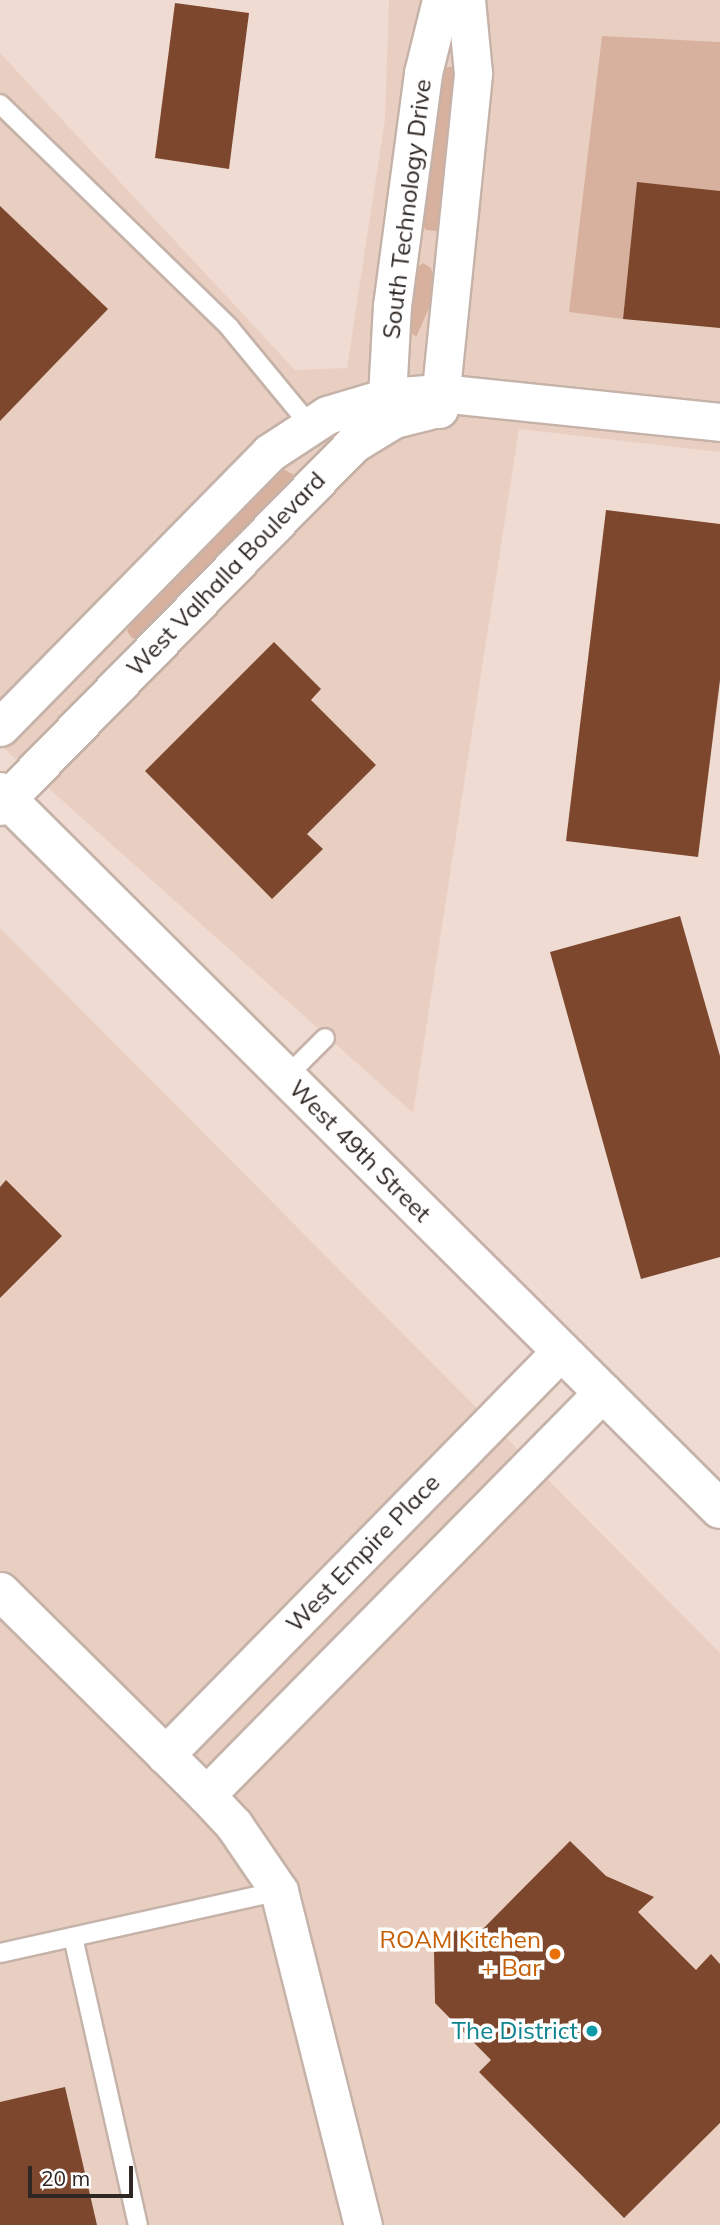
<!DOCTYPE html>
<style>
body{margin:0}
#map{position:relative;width:720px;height:2225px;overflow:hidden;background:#efdbd2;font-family:Mulish,sans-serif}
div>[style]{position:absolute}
.built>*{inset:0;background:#e9cfc2}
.green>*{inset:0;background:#d7b19e}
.building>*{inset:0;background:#7c472c}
.roads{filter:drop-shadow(2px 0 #c5b2a9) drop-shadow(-2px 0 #c5b2a9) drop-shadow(0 2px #c5b2a9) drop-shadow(0 -2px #c5b2a9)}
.service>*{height:18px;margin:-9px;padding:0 9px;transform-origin:9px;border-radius:9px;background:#fff}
.minor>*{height:37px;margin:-18.5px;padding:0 18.5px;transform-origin:18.5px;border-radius:18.5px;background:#fff}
.secondary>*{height:38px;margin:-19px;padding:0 19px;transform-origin:19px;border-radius:19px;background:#fff}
.dots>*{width:19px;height:19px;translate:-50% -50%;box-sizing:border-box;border:4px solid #fff;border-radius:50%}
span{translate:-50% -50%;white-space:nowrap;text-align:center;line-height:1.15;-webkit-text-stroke:7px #fff;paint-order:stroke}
.street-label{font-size:24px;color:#2e2723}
.food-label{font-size:24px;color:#c56008}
.right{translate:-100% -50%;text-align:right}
.culture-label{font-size:24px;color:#0d838f}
.scale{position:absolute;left:28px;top:2166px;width:105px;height:32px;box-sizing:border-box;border:4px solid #2e2723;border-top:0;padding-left:9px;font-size:21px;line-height:24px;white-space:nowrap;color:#2e2723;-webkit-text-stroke:5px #fff;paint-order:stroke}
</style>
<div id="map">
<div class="built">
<i style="clip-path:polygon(389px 0,720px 0,720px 452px,519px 429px,413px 1113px,0 745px,0 53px,295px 370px,347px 368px,385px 119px)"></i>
<i style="clip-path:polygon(0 928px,720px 1653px,720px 2225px,0 2225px)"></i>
</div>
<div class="green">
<i style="clip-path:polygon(602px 36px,720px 42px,720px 191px,637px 183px,623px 319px,569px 312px)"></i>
<i style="clip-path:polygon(454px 66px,459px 75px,440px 225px,437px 231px,426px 230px,418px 219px,441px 69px)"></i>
<i style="clip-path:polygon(423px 263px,431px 268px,434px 278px,430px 306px,416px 337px,409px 330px,413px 270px)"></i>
<i style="clip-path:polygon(278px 466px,294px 475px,140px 639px,132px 638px,127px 631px,132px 623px)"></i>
</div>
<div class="building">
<i style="clip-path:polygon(175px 3px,249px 13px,229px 169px,155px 158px)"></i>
<i style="clip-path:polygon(637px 182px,720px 191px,720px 328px,623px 319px)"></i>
<i style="clip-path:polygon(0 206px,108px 309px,0 421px)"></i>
<i style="clip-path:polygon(606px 510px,720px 524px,720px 680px,698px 857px,566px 841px)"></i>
<i style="clip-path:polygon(274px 642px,321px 689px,311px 700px,376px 765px,307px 834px,323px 849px,272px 899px,145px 771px)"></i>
<i style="clip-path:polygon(680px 916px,720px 1056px,720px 1257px,641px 1279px,550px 952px)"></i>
<i style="clip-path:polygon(6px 1180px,62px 1236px,0 1298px,0 1187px)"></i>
<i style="clip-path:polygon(570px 1841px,606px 1876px,654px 1897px,638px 1912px,696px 1970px,711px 1954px,720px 1964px,720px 2123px,624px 2218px,479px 2072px,491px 2060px,435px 2003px,434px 1952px,456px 1930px,469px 1943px)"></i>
<i style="clip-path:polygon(65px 2087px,97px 2225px,0 2225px,0 2102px)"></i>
</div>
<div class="roads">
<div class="service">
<i style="left:0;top:104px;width:320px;rotate:44.2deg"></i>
<i style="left:229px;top:327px;width:126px;rotate:50.5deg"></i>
<i style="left:286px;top:1077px;width:55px;rotate:-45deg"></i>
<i style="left:73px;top:1937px;width:295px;rotate:77.3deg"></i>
<i style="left:0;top:1953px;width:286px;rotate:-12.5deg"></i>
</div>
<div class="minor">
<i style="left:439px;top:409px;width:338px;rotate:-84.2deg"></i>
<i style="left:473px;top:73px;width:73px;rotate:-95.5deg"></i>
<i style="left:394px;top:419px;width:23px;rotate:-108deg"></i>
<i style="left:387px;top:397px;width:91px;rotate:-86.9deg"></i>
<i style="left:392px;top:306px;width:235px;rotate:-82.4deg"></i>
<i style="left:423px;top:73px;width:75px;rotate:-76.1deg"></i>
<i style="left:0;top:727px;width:384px;rotate:-45.5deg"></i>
<i style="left:269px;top:453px;width:69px;rotate:-33.2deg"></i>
<i style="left:327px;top:415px;width:63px;rotate:-16.7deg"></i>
<i style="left:387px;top:397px;width:53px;rotate:-4.3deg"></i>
<i style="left:440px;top:393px;width:281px;rotate:5.9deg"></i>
<i style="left:0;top:806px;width:506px;rotate:-45.72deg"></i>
<i style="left:353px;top:444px;width:48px;rotate:-31.4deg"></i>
<i style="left:394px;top:419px;width:37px;rotate:-14deg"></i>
<i style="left:0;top:1591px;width:290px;rotate:44.7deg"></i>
<i style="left:206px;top:1795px;width:41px;rotate:47deg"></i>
<i style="left:234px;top:1825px;width:80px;rotate:55.7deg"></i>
<i style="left:279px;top:1891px;width:344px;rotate:75.9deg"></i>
<i style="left:165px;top:1755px;width:566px;rotate:-45.57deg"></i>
<i style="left:206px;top:1795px;width:566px;rotate:-45.43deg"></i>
</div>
<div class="secondary">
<i style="left:0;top:792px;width:1016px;rotate:44.88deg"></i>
</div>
</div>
<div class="dots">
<i style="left:555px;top:1954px;background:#e8710a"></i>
<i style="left:592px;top:2031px;background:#0f9aa8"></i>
</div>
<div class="street-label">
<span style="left:407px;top:209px;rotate:-83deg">South Technology Drive</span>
<span style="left:226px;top:574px;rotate:-46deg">West Valhalla Boulevard</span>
<span style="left:360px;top:1151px;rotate:45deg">West 49th Street</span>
<span style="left:363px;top:1553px;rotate:-46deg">West Empire Place</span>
</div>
<div class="food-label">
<span class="right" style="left:541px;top:1954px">ROAM Kitchen<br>+ Bar</span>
</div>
<div class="culture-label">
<span class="right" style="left:578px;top:2031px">The District</span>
</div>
<div class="scale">20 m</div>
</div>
